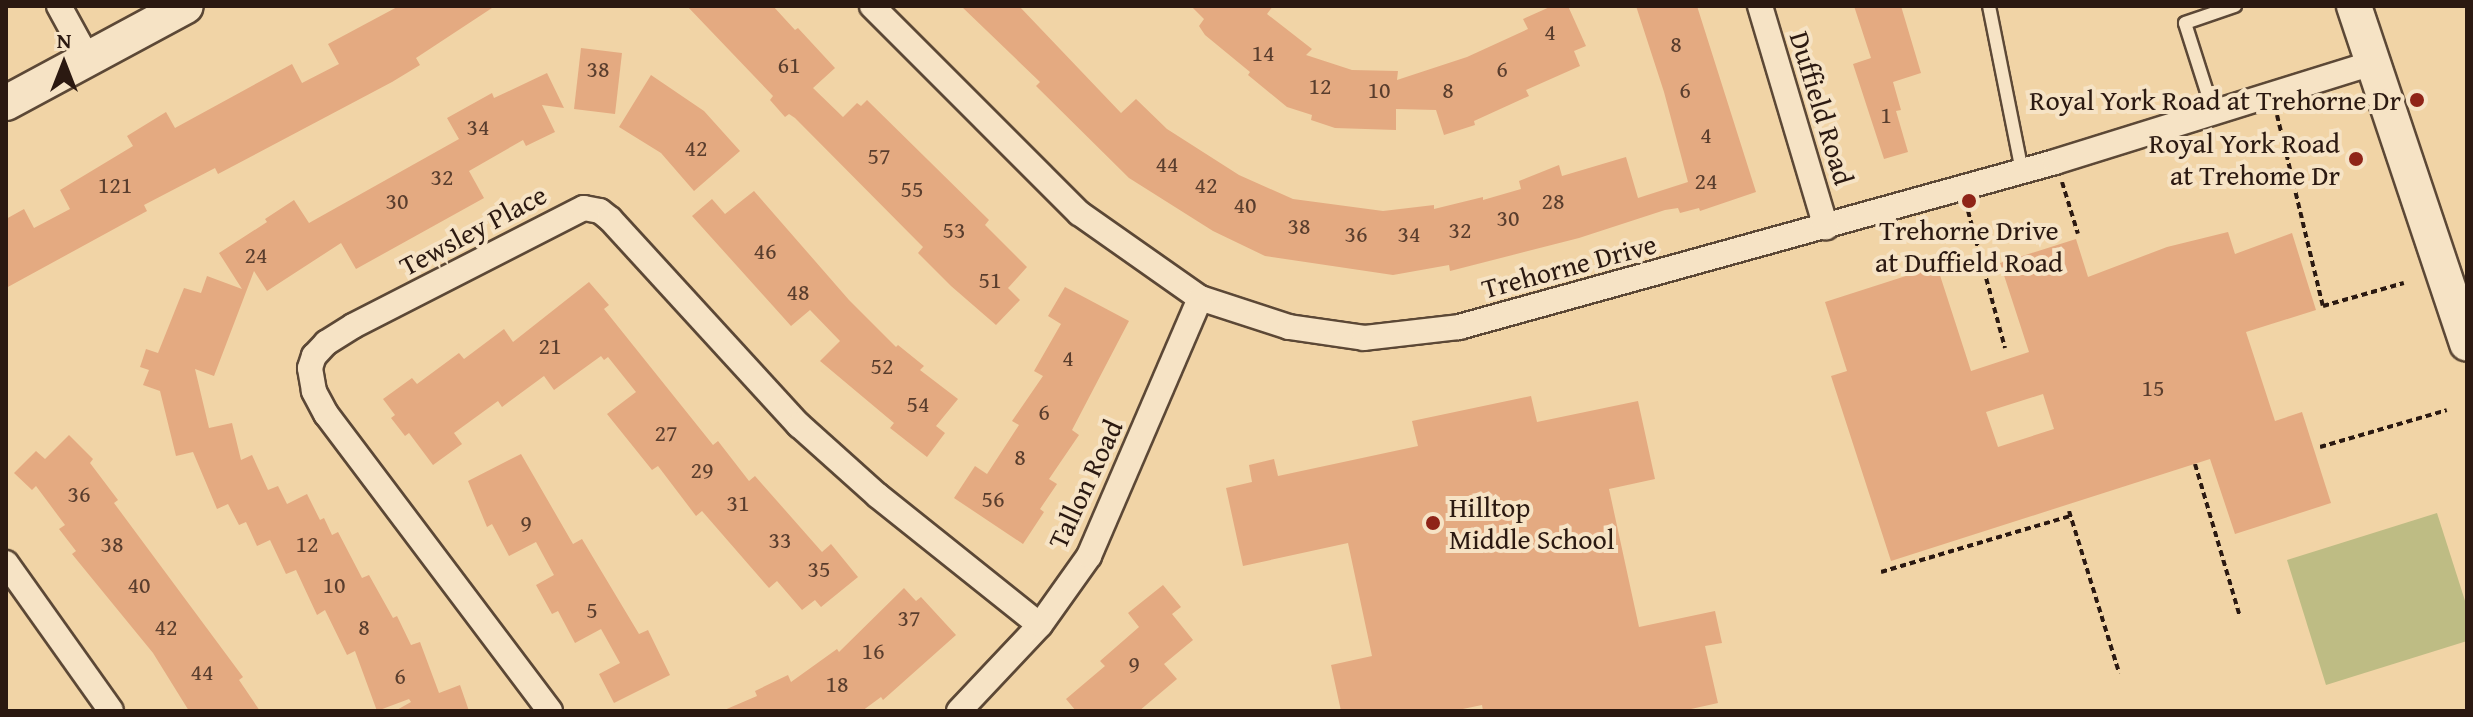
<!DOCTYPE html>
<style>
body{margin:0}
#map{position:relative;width:2473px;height:717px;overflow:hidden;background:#f1d4a6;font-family:"Gentium Book Plus",serif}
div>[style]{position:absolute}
.green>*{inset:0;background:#bebc84}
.building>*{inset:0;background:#e4aa81}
.path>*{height:4px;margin-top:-2px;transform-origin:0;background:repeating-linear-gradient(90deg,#2b1911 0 6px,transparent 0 10px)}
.roads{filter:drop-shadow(2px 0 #5c4836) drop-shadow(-2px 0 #5c4836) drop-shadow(0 2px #5c4836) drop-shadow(0 -2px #5c4836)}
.lane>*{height:12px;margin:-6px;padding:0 6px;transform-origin:6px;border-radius:6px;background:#f6e3c5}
.street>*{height:24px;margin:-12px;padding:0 12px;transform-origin:12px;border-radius:12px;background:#f6e3c5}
.secondary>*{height:34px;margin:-17px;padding:0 17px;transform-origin:17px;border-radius:17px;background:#f6e3c5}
.dots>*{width:22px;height:22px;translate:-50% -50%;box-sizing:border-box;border:4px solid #f6e3c5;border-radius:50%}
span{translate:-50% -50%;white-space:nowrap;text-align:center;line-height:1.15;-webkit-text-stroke:8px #f6e3c5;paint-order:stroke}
.number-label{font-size:24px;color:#593d2d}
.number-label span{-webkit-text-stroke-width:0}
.poi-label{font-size:28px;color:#2b1911}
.right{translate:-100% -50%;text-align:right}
.left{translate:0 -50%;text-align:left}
.street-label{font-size:28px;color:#2b1911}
.frame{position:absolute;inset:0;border:8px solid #2b1911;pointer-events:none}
.north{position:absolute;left:24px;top:24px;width:80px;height:80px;-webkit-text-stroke:6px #f6e3c5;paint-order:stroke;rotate:0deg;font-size:22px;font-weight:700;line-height:32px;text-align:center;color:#2b1911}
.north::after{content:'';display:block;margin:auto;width:28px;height:36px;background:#2b1911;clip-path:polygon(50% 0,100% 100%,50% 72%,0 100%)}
</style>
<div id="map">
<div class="green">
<i style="clip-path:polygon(2437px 513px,2467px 607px,2467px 641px,2326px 685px,2287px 560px)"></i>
</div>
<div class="building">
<i style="clip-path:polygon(399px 6px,495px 6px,416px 58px,420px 65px,392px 82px,218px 174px,215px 168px,144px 205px,147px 211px,6px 288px,6px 219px,24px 209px,34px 228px,70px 209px,60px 190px,133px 146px,127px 136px,166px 112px,175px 128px,292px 64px,302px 83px,339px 64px,328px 44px)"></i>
<i style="clip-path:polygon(687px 6px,773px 6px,795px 30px,798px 28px,835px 68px,813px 88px,843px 117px,857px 103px,861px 106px,867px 100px,989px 220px,985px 225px,1027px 267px,1008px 288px,1020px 300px,996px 325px,951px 286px,918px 253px,923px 247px,795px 118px,789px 114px,785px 117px,770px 100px,773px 96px)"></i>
<i style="clip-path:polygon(961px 6px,1019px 6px,1121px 113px,1136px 99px,1167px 129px,1239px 175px,1293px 199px,1383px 211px,1434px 205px,1434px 209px,1483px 197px,1483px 200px,1521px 189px,1519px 181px,1559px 165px,1562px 176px,1626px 157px,1638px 198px,1688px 182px,1664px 92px,1636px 6px,1697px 6px,1756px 192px,1700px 211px,1699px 208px,1680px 213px,1678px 208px,1665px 210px,1579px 238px,1450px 271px,1449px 265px,1393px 275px,1265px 256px,1213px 231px,1129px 178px,1036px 86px,1040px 82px)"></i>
<i style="clip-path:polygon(1191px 6px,1273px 6px,1267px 14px,1312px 49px,1306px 55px,1352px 70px,1398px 71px,1397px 80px,1467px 57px,1528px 29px,1523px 19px,1552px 6px,1568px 6px,1586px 46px,1574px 51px,1580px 66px,1526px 90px,1529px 96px,1474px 121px,1475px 125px,1444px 135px,1436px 110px,1396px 109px,1396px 130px,1335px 128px,1311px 120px,1312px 115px,1287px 107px,1248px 75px,1250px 72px,1205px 35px,1199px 26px,1204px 19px)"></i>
<i style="clip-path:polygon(1854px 6px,1901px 6px,1921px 73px,1893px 82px,1901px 110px,1896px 111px,1908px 152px,1884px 159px,1853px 64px,1871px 58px)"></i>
<i style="clip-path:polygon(581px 48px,622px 53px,615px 114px,574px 109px)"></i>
<i style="clip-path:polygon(547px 73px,564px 108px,542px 105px,555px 132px,526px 146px,523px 140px,469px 171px,484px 198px,356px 269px,341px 243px,267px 291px,254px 271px,214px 376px,195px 369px,209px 428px,232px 423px,241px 460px,252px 455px,268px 490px,278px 486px,287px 504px,307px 494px,320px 520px,324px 518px,332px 535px,338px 532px,362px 578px,369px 575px,393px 618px,397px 616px,411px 645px,420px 642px,439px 693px,460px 685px,469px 711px,395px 711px,411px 702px,409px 699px,377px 711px,355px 651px,347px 655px,325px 610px,317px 615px,296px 570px,286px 574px,270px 540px,257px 546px,246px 522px,239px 525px,228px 504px,217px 509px,193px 452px,176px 456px,160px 391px,143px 385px,149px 370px,140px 367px,146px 349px,158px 353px,184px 288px,201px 293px,207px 276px,242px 289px,219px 253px,267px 222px,265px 219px,294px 200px,309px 223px,459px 139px,447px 118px,492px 93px,494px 98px)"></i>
<i style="clip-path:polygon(651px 75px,704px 111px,740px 151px,694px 191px,661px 153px,619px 127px)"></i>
<i style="clip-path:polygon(754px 191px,849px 300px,896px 347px,898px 345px,924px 366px,920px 370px,958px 399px,936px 426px,945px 433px,927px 457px,890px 428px,894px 423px,820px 361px,840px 341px,810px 310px,791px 326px,692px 216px,712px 199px,725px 214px)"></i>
<i style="clip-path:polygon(evenodd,2228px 232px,2235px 254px,2292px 233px,2316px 310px,2246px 332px,2275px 421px,2302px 412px,2331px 503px,2235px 534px,2210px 459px,1891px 561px,1831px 376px,1847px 371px,1825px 302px,1937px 266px,1971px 371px,2029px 352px,2000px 263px,2076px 239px,2088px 277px,2167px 247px,2228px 232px,2043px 394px,2054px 429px,1998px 447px,1986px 412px,2043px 394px)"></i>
<i style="clip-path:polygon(589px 282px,609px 305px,604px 309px,713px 445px,718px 441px,749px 481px,755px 476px,822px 552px,831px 544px,858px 577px,821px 607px,815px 600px,802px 610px,777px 581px,769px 588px,702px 511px,696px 516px,658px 466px,652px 470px,607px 414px,636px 392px,608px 357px,604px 360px,601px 356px,554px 390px,544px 376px,502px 407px,498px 401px,454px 433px,462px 444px,433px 465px,409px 433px,405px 436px,391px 418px,395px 415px,383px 399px,412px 378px,417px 384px,459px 353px,464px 359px,504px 329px,513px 342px)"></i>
<i style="clip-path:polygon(1065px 287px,1129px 321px,1072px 430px,1079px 435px,1049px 479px,1057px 484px,1040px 509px,1044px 512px,1023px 544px,954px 498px,975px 466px,987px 474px,1019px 425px,1012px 421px,1043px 376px,1034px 371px,1061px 324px,1048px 316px)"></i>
<i style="clip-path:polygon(1531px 396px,1537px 422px,1638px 401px,1655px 479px,1609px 489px,1639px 627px,1715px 611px,1722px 643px,1705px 646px,1718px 703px,1682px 711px,1483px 711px,1482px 705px,1453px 711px,1341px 711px,1331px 665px,1372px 656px,1348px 543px,1243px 566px,1226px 488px,1252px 482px,1249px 465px,1274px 459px,1278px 476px,1418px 446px,1412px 421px)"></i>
<i style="clip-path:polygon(69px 435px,93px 459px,90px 463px,118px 500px,114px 503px,243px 677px,239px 680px,260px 711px,189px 711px,153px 653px,72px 554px,76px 551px,59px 529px,65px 525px,36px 486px,32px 490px,14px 473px,36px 451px,45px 459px)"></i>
<i style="clip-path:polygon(521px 454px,573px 544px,582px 539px,639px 634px,648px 630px,670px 675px,614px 703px,599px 674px,620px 663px,601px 629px,575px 643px,558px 611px,552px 614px,536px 585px,554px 575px,536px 542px,509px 556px,492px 524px,487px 527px,468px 481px)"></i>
<i style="clip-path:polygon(1163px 585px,1181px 607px,1172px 614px,1193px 640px,1164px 664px,1177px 679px,1139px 711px,1076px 711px,1066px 699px,1105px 666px,1100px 661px,1139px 627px,1128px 613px)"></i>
<i style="clip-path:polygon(904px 588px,916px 601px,921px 597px,956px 635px,883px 700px,881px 697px,862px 711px,722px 711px,757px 696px,755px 691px,788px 675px,791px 682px,837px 649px,839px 652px)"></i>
</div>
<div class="path">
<i style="left:2277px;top:115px;width:196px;rotate:76.5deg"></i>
<i style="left:2323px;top:306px;width:84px;rotate:-15.9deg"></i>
<i style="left:2062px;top:182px;width:54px;rotate:72.9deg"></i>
<i style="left:1968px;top:211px;width:142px;rotate:74.9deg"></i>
<i style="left:2320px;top:447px;width:132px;rotate:-16.2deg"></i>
<i style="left:2195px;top:464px;width:159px;rotate:73.6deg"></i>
<i style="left:2069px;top:511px;width:170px;rotate:72.8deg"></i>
<i style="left:1881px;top:572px;width:197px;rotate:-16.5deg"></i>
</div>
<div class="roads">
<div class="lane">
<i style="left:1989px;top:6px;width:168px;rotate:78.7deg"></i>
<i style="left:2213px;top:111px;width:92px;rotate:-107.7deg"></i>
<i style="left:2185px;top:23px;width:53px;rotate:-18.8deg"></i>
</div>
<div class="street">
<i style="left:59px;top:6px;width:60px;rotate:61.3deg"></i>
<i style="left:872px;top:6px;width:293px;rotate:45deg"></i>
<i style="left:1079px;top:213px;width:148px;rotate:35.1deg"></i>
<i style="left:1200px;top:298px;width:94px;rotate:18deg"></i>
<i style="left:1289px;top:327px;width:76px;rotate:8.3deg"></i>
<i style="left:1364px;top:338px;width:96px;rotate:-6.6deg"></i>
<i style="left:1459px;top:327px;width:618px;rotate:-15.47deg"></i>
<i style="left:2055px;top:162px;width:333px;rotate:-17.3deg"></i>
<i style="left:1760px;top:6px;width:231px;rotate:73.4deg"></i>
<i style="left:6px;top:563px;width:181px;rotate:54.6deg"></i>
<i style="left:550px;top:711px;width:372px;rotate:-127deg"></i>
<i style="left:326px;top:414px;width:26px;rotate:-118deg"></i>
<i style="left:314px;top:391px;width:23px;rotate:-100deg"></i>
<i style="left:310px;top:368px;width:13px;rotate:-72deg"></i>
<i style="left:314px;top:356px;width:18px;rotate:-47deg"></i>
<i style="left:326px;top:343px;width:32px;rotate:-32deg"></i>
<i style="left:353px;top:326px;width:259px;rotate:-27.1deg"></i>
<i style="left:584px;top:208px;width:16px;rotate:11deg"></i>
<i style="left:600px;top:211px;width:13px;rotate:39deg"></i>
<i style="left:610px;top:219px;width:280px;rotate:47.5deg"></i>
<i style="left:799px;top:425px;width:105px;rotate:41.9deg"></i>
<i style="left:877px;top:495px;width:208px;rotate:38.6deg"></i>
<i style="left:959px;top:711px;width:118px;rotate:-46.7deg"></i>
<i style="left:1040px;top:625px;width:85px;rotate:-54.6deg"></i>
<i style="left:1089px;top:556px;width:281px;rotate:-66.7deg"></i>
</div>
<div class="secondary">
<i style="left:2354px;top:6px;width:356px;rotate:71.5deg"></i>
<i style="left:6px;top:103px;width:204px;rotate:-28.3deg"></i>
</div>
</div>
<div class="dots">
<i style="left:2417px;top:100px;background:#8f2418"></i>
<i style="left:2356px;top:159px;background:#8f2418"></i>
<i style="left:1969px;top:201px;background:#8f2418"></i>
<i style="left:1433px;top:523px;background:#8f2418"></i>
</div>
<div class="number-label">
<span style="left:1550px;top:32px">4</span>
<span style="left:1676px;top:44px">8</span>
<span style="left:1263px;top:53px">14</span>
<span style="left:789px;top:65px">61</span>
<span style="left:598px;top:69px">38</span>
<span style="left:1502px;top:69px">6</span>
<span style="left:1320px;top:86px">12</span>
<span style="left:1379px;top:90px">10</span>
<span style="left:1448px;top:90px">8</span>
<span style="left:1685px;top:90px">6</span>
<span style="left:1886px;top:115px">1</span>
<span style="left:478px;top:127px">34</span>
<span style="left:1706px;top:135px">4</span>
<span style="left:696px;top:148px">42</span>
<span style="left:879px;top:156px">57</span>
<span style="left:1167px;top:164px">44</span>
<span style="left:442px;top:177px">32</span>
<span style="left:1706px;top:181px">24</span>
<span style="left:115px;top:185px">121</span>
<span style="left:1206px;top:185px">42</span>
<span style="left:912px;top:189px">55</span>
<span style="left:397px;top:201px">30</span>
<span style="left:1553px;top:201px">28</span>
<span style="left:1245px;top:205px">40</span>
<span style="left:1508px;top:218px">30</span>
<span style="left:1299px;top:226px">38</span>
<span style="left:954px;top:230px">53</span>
<span style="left:1460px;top:230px">32</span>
<span style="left:1356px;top:234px">36</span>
<span style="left:1409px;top:234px">34</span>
<span style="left:765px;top:251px">46</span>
<span style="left:256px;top:255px">24</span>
<span style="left:990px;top:280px">51</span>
<span style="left:798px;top:292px">48</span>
<span style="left:550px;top:346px">21</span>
<span style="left:1068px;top:358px">4</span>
<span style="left:882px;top:366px">52</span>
<span style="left:2153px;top:388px">15</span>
<span style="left:918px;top:404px">54</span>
<span style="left:1044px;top:412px">6</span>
<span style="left:666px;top:433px">27</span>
<span style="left:1020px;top:457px">8</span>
<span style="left:702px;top:470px">29</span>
<span style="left:79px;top:494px">36</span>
<span style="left:993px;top:499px">56</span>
<span style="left:738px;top:503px">31</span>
<span style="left:526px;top:523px">9</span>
<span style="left:780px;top:540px">33</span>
<span style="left:112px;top:544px">38</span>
<span style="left:307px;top:544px">12</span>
<span style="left:819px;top:569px">35</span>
<span style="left:139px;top:585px">40</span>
<span style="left:334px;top:585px">10</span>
<span style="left:592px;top:610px">5</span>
<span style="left:909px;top:618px">37</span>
<span style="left:166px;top:627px">42</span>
<span style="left:364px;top:627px">8</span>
<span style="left:873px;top:651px">16</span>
<span style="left:1134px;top:664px">9</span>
<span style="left:202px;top:672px">44</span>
<span style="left:400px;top:676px">6</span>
<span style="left:837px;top:684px">18</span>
</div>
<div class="poi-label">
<span class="right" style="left:2401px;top:100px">Royal York Road at Trehorne Dr</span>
<span class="right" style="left:2340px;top:159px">Royal York Road<br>at Trehome Dr</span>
<span style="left:1969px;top:246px">Trehorne Drive<br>at Duffield Road</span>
<span class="left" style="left:1449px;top:523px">Hilltop<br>Middle School</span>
</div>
<div class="street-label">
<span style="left:1822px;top:108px;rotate:73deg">Duffield Road</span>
<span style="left:473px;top:230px;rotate:-28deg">Tewsley Place</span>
<span style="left:1569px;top:266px;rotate:-15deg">Trehorne Drive</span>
<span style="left:1085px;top:484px;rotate:-65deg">Tallon Road</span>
</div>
<div class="frame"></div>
<div class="north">N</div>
</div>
